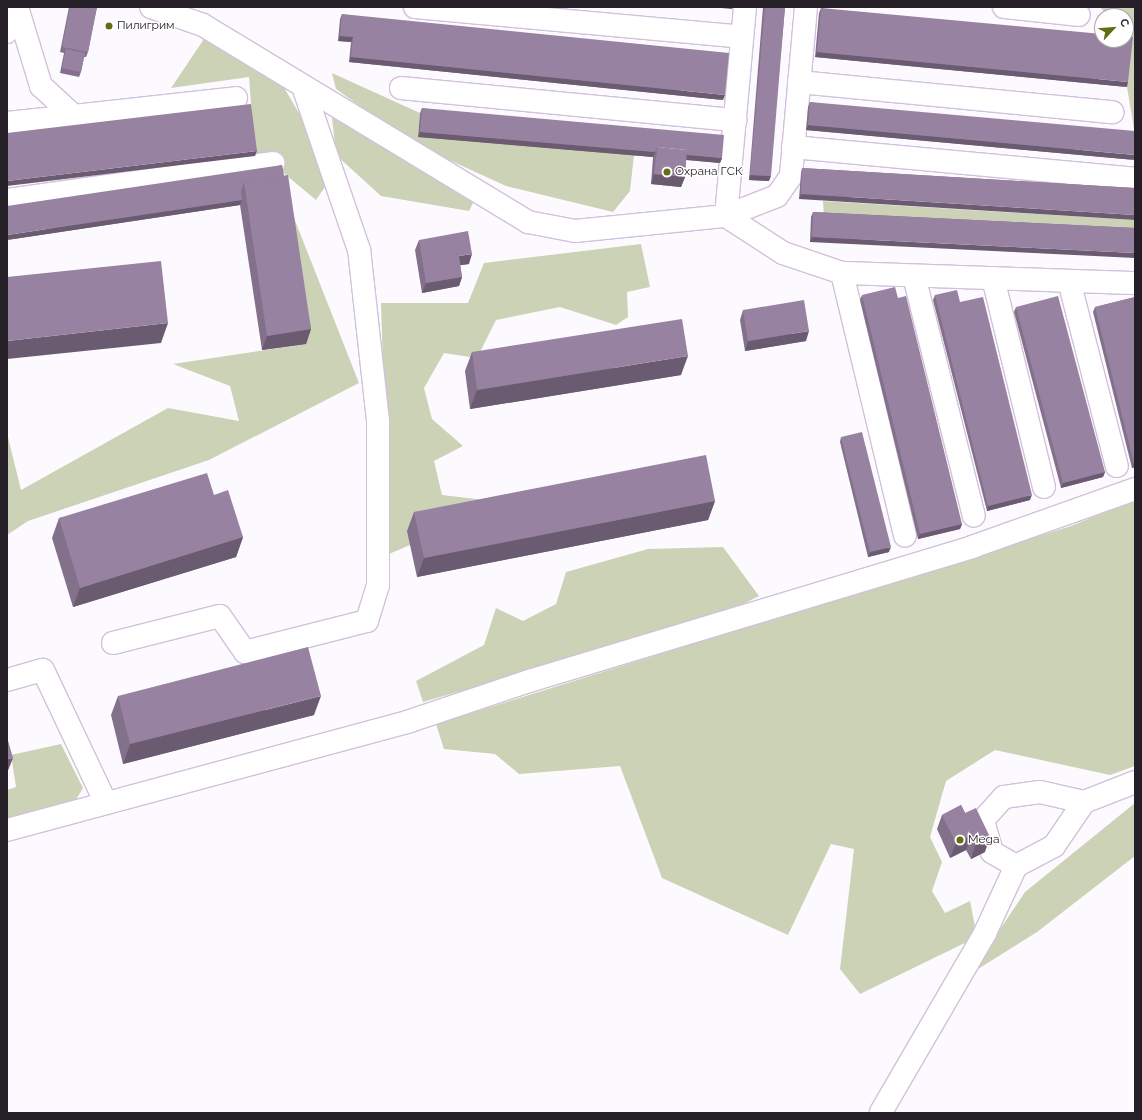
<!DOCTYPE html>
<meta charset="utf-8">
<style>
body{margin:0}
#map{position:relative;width:1142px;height:1120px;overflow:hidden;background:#fdfaff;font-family:Raleway,sans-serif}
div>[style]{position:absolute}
.green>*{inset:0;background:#ccd2b5}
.roads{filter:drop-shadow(1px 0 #d2c1da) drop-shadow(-1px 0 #d2c1da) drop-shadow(0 1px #d2c1da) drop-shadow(0 -1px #d2c1da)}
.minor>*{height:22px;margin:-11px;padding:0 11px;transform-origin:11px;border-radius:11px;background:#fff}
.wall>*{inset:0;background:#83708b}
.shaded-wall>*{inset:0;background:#6a5b71}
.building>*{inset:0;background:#9882a2}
.dots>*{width:11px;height:11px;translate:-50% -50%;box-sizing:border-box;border:2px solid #fff;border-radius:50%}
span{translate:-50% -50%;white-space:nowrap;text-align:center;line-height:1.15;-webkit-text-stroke:3px #fff;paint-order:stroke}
.poi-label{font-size:12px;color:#251f28}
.left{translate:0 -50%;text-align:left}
.frame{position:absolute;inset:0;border:8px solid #251f28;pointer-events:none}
.north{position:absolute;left:1094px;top:8px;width:40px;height:40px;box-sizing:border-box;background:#fff;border:1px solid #a8a5a9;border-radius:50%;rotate:64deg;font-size:11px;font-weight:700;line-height:16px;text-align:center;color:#251f28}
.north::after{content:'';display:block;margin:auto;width:14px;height:18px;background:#626e17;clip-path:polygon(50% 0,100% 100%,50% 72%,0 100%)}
</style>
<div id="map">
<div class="green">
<i style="clip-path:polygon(1100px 7px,1135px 7px,1135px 135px,1127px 87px,1131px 42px,1126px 36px,1126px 16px,1108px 16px)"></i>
<i style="clip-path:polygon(206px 36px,283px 86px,313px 137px,327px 184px,316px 200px,280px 170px,255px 156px,249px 77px,171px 88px)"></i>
<i style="clip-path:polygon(332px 73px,420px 113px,418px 137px,634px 155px,630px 191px,613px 212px,506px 186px,412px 143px,336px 89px)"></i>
<i style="clip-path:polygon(332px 117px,474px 201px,469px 211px,381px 196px,336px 155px)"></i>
<i style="clip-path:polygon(283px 190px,359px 383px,209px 460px,28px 521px,7px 535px,7px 433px,21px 490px,168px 408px,239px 421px,230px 386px,173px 364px,306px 344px)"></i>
<i style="clip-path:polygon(823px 201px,1135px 220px,1135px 233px,824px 217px)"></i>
<i style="clip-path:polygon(641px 244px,650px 287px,627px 292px,628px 317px,616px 325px,560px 307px,496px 320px,477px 358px,444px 353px,424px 388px,432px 419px,463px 446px,434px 461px,442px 495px,485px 500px,410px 545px,389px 554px,381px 303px,468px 303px,484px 263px)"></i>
<i style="clip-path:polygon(1135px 500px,1135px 766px,1110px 775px,995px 750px,946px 781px,930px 837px,942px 862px,932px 891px,945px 913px,970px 901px,977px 937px,860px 994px,840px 969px,854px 849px,831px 844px,788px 935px,662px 878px,620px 766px,519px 774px,495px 754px,444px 749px,436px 724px,1071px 526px)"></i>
<i style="clip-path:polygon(723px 547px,759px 596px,722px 615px,423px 702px,416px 681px,484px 645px,496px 608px,523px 621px,556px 604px,566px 572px,648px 549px)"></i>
<i style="clip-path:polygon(61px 744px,83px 788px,74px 803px,7px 820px,7px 790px,16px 787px,11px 755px)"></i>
<i style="clip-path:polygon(1135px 803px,1135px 856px,1037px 932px,970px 974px,1025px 892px)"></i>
</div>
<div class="roads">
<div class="minor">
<i style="left:17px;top:7px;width:83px;rotate:73.1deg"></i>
<i style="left:41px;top:86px;width:45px;rotate:42.3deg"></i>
<i style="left:74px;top:116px;width:163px;rotate:-6.3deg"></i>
<i style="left:151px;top:7px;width:55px;rotate:19.1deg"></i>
<i style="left:203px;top:25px;width:380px;rotate:31.2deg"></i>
<i style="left:528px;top:222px;width:48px;rotate:10.8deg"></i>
<i style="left:575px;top:231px;width:152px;rotate:-5.7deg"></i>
<i style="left:726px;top:216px;width:210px;rotate:-84.8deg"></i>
<i style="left:415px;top:7px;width:328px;rotate:5.2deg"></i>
<i style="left:806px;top:7px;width:170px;rotate:95.1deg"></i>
<i style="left:791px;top:176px;width:24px;rotate:125deg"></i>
<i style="left:777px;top:196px;width:55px;rotate:158.6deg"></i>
<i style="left:726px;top:216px;width:68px;rotate:33deg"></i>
<i style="left:783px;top:253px;width:62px;rotate:18.7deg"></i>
<i style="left:842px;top:273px;width:293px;rotate:2deg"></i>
<i style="left:1004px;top:7px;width:75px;rotate:6.1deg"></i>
<i style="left:7px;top:32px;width:27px;rotate:-70deg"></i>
<i style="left:799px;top:82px;width:315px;rotate:5.5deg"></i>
<i style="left:401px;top:88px;width:336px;rotate:5.5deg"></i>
<i style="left:7px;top:123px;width:67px;rotate:-6deg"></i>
<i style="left:793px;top:147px;width:343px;rotate:5.3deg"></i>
<i style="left:7px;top:200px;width:269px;rotate:-7.9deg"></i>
<i style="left:842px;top:273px;width:270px;rotate:76.5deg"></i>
<i style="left:914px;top:276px;width:247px;rotate:76deg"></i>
<i style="left:993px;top:278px;width:215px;rotate:76.3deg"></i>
<i style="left:1069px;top:281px;width:191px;rotate:75.5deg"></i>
<i style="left:113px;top:643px;width:110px;rotate:-14.2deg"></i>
<i style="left:220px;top:616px;width:44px;rotate:55.2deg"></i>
<i style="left:245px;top:652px;width:126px;rotate:-14.3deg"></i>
<i style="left:367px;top:621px;width:37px;rotate:-73deg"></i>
<i style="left:378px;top:586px;width:165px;rotate:-90deg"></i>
<i style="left:378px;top:421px;width:172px;rotate:-96.3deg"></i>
<i style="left:359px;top:250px;width:173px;rotate:-108.9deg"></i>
<i style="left:7px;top:680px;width:37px;rotate:-16deg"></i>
<i style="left:43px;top:670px;width:145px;rotate:64.7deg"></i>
<i style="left:1084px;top:802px;width:53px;rotate:124.3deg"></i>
<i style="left:1054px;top:846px;width:43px;rotate:152.2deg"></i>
<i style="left:1016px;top:866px;width:28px;rotate:-150deg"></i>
<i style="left:992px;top:852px;width:33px;rotate:-106deg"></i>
<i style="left:983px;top:820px;width:31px;rotate:-48deg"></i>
<i style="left:1004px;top:797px;width:36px;rotate:-8deg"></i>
<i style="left:1040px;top:792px;width:45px;rotate:12.8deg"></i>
<i style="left:1084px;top:802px;width:55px;rotate:-21.4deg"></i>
<i style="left:7px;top:830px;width:417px;rotate:-15.1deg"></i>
<i style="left:410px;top:721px;width:126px;rotate:-18.6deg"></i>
<i style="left:529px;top:681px;width:463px;rotate:-16.8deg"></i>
<i style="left:972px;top:547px;width:173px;rotate:-19.6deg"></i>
<i style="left:881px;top:1112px;width:207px;rotate:-59.8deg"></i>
<i style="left:985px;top:933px;width:74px;rotate:-65.2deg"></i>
</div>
</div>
<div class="wall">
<i style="clip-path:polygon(69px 7px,97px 7px,88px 52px,86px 57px,84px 57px,81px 72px,79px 77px,60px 73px,64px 53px,60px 52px)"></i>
<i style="clip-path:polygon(763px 7px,785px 7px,769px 181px,749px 180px)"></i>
<i style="clip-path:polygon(821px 8px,1127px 87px,815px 57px,819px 13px)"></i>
<i style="clip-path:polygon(342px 14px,723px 100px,349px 62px,351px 42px,338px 41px,340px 19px)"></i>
<i style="clip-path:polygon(810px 102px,1135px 160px,806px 130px,808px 107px)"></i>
<i style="clip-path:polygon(422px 108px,722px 158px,720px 163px,686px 160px,685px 177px,681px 187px,651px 184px,653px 157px,418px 137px,420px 113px)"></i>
<i style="clip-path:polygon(282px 165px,311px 329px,306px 344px,262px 350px,240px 205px,7px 240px)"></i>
<i style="clip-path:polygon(802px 168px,1135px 188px,799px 199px,801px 173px)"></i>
<i style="clip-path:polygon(813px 212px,1135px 228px,810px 242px,811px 217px)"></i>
<i style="clip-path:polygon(419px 240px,469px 264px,460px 265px,462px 277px,459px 286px,422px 293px,415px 250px)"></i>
<i style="clip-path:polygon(862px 295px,962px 524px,960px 529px,918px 539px,860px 300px)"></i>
<i style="clip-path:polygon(935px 295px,960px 302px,1030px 500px,987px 511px,933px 300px)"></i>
<i style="clip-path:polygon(1135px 297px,1135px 467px,1132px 468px,1093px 312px,1095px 307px)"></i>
<i style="clip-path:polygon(1016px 307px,1105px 472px,1103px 477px,1061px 488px,1014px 312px)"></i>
<i style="clip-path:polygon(743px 310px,806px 341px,745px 351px,740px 320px)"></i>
<i style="clip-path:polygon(472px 352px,681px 375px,470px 409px,465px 371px)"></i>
<i style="clip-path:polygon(841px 437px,889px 552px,868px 557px,840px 442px)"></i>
<i style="clip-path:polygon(214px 495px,243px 537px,236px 557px,73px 607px,52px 538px,59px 518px)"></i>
<i style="clip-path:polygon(715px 501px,708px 520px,417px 577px,407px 531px,414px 512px)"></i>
<i style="clip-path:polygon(118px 696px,314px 715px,123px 764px,111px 715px)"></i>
<i style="clip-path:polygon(961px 805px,985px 852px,971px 859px,966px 850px,950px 858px,937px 829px,942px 815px)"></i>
</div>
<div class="shaded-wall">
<i style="clip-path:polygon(711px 7px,733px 7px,732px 9px)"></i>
<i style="clip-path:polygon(340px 36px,353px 37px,351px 42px,338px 41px)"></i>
<i style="clip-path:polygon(817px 52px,1128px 82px,1127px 87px,815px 57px)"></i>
<i style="clip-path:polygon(351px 57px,725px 95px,723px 100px,349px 62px)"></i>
<i style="clip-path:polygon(808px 125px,1135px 155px,1135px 160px,806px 130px)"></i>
<i style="clip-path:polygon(420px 132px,655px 152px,653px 157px,418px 137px)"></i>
<i style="clip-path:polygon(257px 151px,255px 156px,7px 186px,7px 181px)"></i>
<i style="clip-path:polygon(656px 152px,722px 158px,720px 163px,656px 157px)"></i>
<i style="clip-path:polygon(654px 174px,685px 177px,681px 187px,651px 184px)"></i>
<i style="clip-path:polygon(750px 175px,771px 176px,769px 181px,749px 180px)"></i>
<i style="clip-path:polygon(801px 194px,1135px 215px,1135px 220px,799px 199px)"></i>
<i style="clip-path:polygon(242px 200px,240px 205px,7px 240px,7px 235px)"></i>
<i style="clip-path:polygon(812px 237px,1135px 253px,1135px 258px,810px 242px)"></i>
<i style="clip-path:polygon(472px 254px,469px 264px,455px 266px,459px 256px)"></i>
<i style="clip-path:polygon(462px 277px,459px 286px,422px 293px,426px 283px)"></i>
<i style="clip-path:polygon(168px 323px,161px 343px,7px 359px,7px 341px)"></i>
<i style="clip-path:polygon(311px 329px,306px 344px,262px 350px,267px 336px)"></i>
<i style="clip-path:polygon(809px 331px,806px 341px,745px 351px,748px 341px)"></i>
<i style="clip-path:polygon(688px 356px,681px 375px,470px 409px,477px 390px)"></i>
<i style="clip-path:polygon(1134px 463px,1135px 463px,1135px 467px,1132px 468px)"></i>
<i style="clip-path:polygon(1105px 472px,1103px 477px,1061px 488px,1063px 483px)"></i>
<i style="clip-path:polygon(1032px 495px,1030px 500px,987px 511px,988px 506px)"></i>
<i style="clip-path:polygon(715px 501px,708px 520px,417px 577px,424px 558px)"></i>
<i style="clip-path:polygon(962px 524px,960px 529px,918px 539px,920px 534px)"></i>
<i style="clip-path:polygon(243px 537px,236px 557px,73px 607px,80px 588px)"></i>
<i style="clip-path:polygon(891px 547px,889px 552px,868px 557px,870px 552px)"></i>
<i style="clip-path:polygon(321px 696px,314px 715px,123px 764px,130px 744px)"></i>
<i style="clip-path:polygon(13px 758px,7px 773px,7px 759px)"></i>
<i style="clip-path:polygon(972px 835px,966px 850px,950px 858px,956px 843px)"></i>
<i style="clip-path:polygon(990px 837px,985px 852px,971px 859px,976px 844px)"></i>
</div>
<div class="building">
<i style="clip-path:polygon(70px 7px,97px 7px,88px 52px,62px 47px)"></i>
<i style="clip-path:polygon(765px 7px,785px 7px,771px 176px,750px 175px)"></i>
<i style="clip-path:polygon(821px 8px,1102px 34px,1102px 40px,1126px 40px,1126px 36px,1133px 37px,1128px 82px,817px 52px)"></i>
<i style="clip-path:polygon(342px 14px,729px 53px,725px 95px,351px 57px,353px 37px,340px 36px)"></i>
<i style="clip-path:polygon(66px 49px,85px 53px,81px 72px,62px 68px)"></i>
<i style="clip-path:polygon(810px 102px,1135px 131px,1135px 155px,808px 125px)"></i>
<i style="clip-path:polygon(251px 104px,257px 151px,7px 181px,7px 133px)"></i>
<i style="clip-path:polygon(422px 108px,724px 135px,722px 158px,687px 155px,687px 150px,657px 147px,655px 152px,420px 132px)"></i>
<i style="clip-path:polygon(657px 147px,687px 150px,685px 177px,654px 174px)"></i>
<i style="clip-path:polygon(282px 165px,283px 176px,244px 182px,241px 191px,242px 200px,7px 235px,7px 206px)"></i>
<i style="clip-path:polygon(802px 168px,1135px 188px,1135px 215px,801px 194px)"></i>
<i style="clip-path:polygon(288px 175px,311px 329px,267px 336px,244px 182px)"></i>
<i style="clip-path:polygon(813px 212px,1135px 228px,1135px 253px,812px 237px)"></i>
<i style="clip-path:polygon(468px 231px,472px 254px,459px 256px,462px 277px,426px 283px,419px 240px)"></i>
<i style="clip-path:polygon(161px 261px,168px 323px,7px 341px,7px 277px)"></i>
<i style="clip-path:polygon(895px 287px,898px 298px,906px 296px,962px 524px,920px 534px,862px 295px)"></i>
<i style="clip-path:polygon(957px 290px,960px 302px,983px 297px,1032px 495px,988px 506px,935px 295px)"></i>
<i style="clip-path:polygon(1058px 296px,1105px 472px,1063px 483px,1016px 307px)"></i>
<i style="clip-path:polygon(1135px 297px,1135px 463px,1134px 463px,1095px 307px)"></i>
<i style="clip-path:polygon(804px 300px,809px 331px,748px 341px,743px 310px)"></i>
<i style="clip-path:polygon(682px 319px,688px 356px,477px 390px,472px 352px)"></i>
<i style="clip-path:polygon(862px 432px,891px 547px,870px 552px,841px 437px)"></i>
<i style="clip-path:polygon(706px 455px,715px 501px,424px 558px,414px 512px)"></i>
<i style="clip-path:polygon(207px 473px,214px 495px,228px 490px,243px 537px,80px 588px,59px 518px)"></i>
<i style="clip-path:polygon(308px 647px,321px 696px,130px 744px,118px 696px)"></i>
<i style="clip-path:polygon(7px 737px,13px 758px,7px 759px)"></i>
<i style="clip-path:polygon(961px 805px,965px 813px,976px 808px,990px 837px,976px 844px,972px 835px,956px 843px,942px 815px)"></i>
</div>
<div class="dots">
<i style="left:109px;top:26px;background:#626e17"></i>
<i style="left:667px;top:172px;background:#626e17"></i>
<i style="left:960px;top:840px;background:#626e17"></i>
</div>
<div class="poi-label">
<span class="left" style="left:117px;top:26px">Пилигрим</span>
<span class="left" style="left:675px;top:172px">Охрана ГСК</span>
<span class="left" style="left:968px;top:840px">Mega</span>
</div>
<div class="frame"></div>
<div class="north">С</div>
</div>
